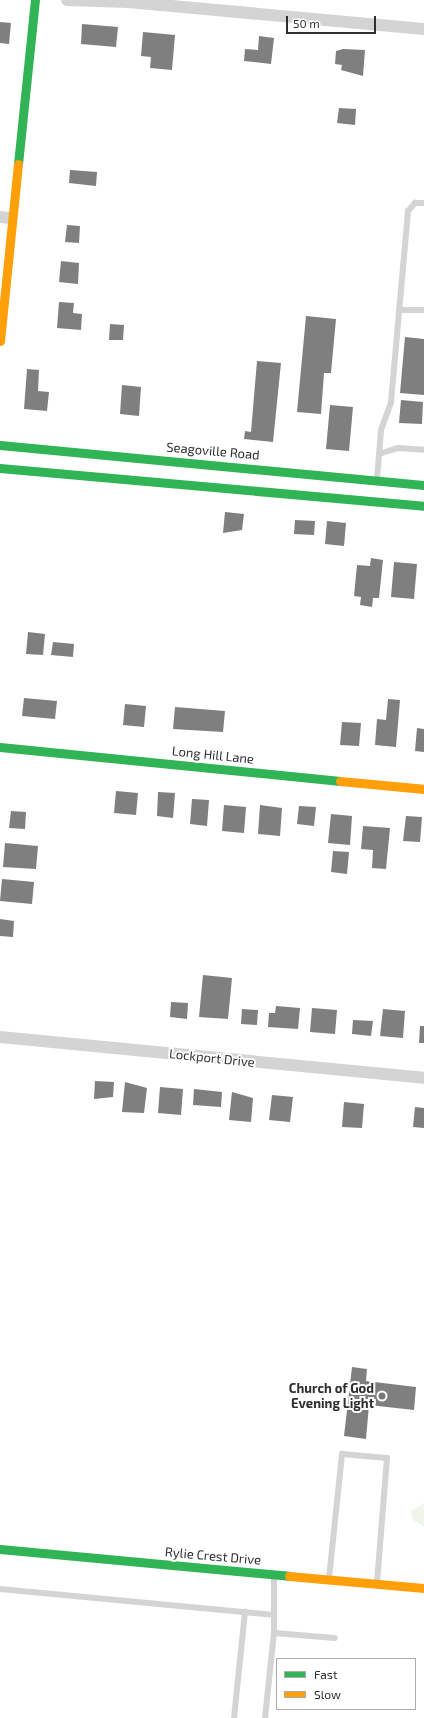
<!DOCTYPE html>
<style>
body{margin:0}
#map{position:relative;width:424px;height:1718px;overflow:hidden;background:#fff;font-family:"Exo 2",sans-serif}
div>[style]{position:absolute}
.green>*{inset:0;background:#f0f5ec}
.building>*{inset:0;background:#7f7f7f}
.lane>*{height:6px;margin:-3px;padding:0 3px;transform-origin:3px;border-radius:3px;background:#d4d4d4}
.street>*{height:12px;margin:-6px;padding:0 6px;transform-origin:6px;border-radius:6px;background:#d4d4d4}
.fast>*{height:9px;margin:-4.5px;padding:0 4.5px;transform-origin:4.5px;border-radius:4.5px;background:#30b455}
.slow>*{height:9px;margin:-4.5px;padding:0 4.5px;transform-origin:4.5px;border-radius:4.5px;background:#ff9f0a}
.dots>*{width:11px;height:11px;translate:-50% -50%;box-sizing:border-box;border:2px solid #fff;border-radius:50%}
span{translate:-50% -50%;white-space:nowrap;text-align:center;line-height:1.15;-webkit-text-stroke:4px #fff;paint-order:stroke}
.street-label{font-size:13px;color:#2f2f2f}
.poi-label{font-size:13px;color:#2f2f2f;font-weight:700}
.right{translate:-100% -50%;text-align:right}
.legend{position:absolute;left:276px;top:1658px;width:140px;height:52px;box-sizing:border-box;background:#fff;border:1px solid #acacac;margin:0;padding:5px 7px;list-style:none;font-size:12px;color:#2f2f2f}
.legend li{display:flex;align-items:center;gap:8px;height:20px}
.legend b{width:20px;border:1px solid #acacac}
.scale{position:absolute;left:286px;top:16px;width:90px;height:18px;box-sizing:border-box;border:2px solid #2f2f2f;border-top:0;padding-left:5px;font-size:12px;line-height:14px;white-space:nowrap;color:#2f2f2f;-webkit-text-stroke:3px #fff;paint-order:stroke}
</style>
<div id="map">
<div class="green">
<i style="clip-path:polygon(424px 1503px,424px 1527px,413px 1520px,411px 1511px)"></i>
</div>
<div class="building">
<i style="clip-path:polygon(0 22px,11px 23px,9px 44px,0 43px)"></i>
<i style="clip-path:polygon(82px 24px,118px 27px,116px 47px,81px 44px)"></i>
<i style="clip-path:polygon(143px 32px,175px 35px,172px 70px,150px 68px,151px 57px,141px 56px)"></i>
<i style="clip-path:polygon(259px 36px,274px 38px,271px 64px,244px 61px,245px 49px,258px 50px)"></i>
<i style="clip-path:polygon(343px 49px,365px 50px,363px 76px,341px 70px,342px 65px,335px 64px,336px 51px)"></i>
<i style="clip-path:polygon(339px 108px,356px 109px,355px 125px,337px 123px)"></i>
<i style="clip-path:polygon(70px 170px,97px 172px,96px 186px,69px 183px)"></i>
<i style="clip-path:polygon(67px 225px,80px 226px,79px 243px,65px 242px)"></i>
<i style="clip-path:polygon(61px 261px,79px 263px,78px 284px,59px 282px)"></i>
<i style="clip-path:polygon(59px 302px,74px 303px,73px 313px,82px 314px,81px 330px,57px 328px)"></i>
<i style="clip-path:polygon(306px 316px,336px 319px,331px 373px,324px 373px,321px 414px,297px 412px)"></i>
<i style="clip-path:polygon(110px 324px,124px 325px,123px 340px,109px 340px)"></i>
<i style="clip-path:polygon(405px 337px,424px 339px,424px 395px,400px 393px)"></i>
<i style="clip-path:polygon(257px 361px,281px 363px,273px 442px,244px 439px,245px 431px,251px 432px)"></i>
<i style="clip-path:polygon(27px 369px,39px 370px,38px 391px,49px 392px,47px 411px,24px 409px)"></i>
<i style="clip-path:polygon(122px 385px,141px 387px,139px 416px,120px 414px)"></i>
<i style="clip-path:polygon(401px 400px,423px 402px,422px 424px,399px 423px)"></i>
<i style="clip-path:polygon(330px 405px,353px 407px,349px 451px,326px 449px)"></i>
<i style="clip-path:polygon(225px 512px,244px 514px,242px 530px,223px 533px)"></i>
<i style="clip-path:polygon(295px 520px,315px 521px,314px 535px,294px 534px)"></i>
<i style="clip-path:polygon(327px 521px,346px 523px,344px 546px,325px 544px)"></i>
<i style="clip-path:polygon(371px 558px,383px 560px,379px 598px,373px 598px,372px 607px,360px 605px,361px 597px,354px 596px,357px 565px,370px 566px)"></i>
<i style="clip-path:polygon(394px 562px,417px 564px,414px 599px,391px 597px)"></i>
<i style="clip-path:polygon(28px 632px,45px 634px,43px 655px,26px 654px)"></i>
<i style="clip-path:polygon(53px 642px,74px 644px,73px 657px,51px 655px)"></i>
<i style="clip-path:polygon(24px 698px,57px 701px,55px 719px,22px 716px)"></i>
<i style="clip-path:polygon(388px 699px,400px 700px,396px 747px,375px 745px,377px 719px,386px 720px)"></i>
<i style="clip-path:polygon(125px 704px,146px 706px,144px 727px,123px 725px)"></i>
<i style="clip-path:polygon(175px 707px,225px 711px,223px 732px,173px 729px)"></i>
<i style="clip-path:polygon(342px 722px,361px 723px,359px 746px,340px 745px)"></i>
<i style="clip-path:polygon(417px 728px,424px 729px,424px 752px,415px 751px)"></i>
<i style="clip-path:polygon(116px 791px,138px 793px,136px 815px,114px 813px)"></i>
<i style="clip-path:polygon(158px 792px,175px 793px,173px 818px,157px 816px)"></i>
<i style="clip-path:polygon(192px 799px,209px 800px,207px 826px,190px 824px)"></i>
<i style="clip-path:polygon(224px 805px,246px 807px,244px 833px,222px 831px)"></i>
<i style="clip-path:polygon(260px 805px,282px 808px,280px 836px,258px 834px)"></i>
<i style="clip-path:polygon(299px 806px,316px 807px,314px 826px,297px 824px)"></i>
<i style="clip-path:polygon(11px 811px,26px 812px,25px 829px,9px 828px)"></i>
<i style="clip-path:polygon(331px 814px,352px 816px,350px 845px,328px 843px)"></i>
<i style="clip-path:polygon(406px 816px,422px 817px,420px 842px,403px 841px)"></i>
<i style="clip-path:polygon(363px 826px,390px 828px,386px 869px,372px 868px,373px 850px,361px 849px)"></i>
<i style="clip-path:polygon(5px 843px,38px 846px,36px 869px,3px 867px)"></i>
<i style="clip-path:polygon(333px 851px,349px 852px,347px 874px,331px 872px)"></i>
<i style="clip-path:polygon(2px 879px,34px 882px,32px 904px,0 901px)"></i>
<i style="clip-path:polygon(0 919px,14px 921px,13px 937px,0 936px)"></i>
<i style="clip-path:polygon(203px 975px,232px 978px,228px 1019px,199px 1017px)"></i>
<i style="clip-path:polygon(171px 1002px,188px 1003px,187px 1019px,170px 1017px)"></i>
<i style="clip-path:polygon(276px 1006px,300px 1008px,298px 1029px,268px 1027px,269px 1013px,275px 1013px)"></i>
<i style="clip-path:polygon(312px 1008px,337px 1010px,335px 1034px,310px 1032px)"></i>
<i style="clip-path:polygon(242px 1009px,258px 1010px,257px 1025px,241px 1024px)"></i>
<i style="clip-path:polygon(383px 1009px,405px 1011px,403px 1038px,380px 1036px)"></i>
<i style="clip-path:polygon(353px 1020px,373px 1021px,371px 1036px,352px 1034px)"></i>
<i style="clip-path:polygon(420px 1026px,424px 1026px,424px 1043px,419px 1043px)"></i>
<i style="clip-path:polygon(95px 1081px,114px 1082px,113px 1097px,94px 1099px)"></i>
<i style="clip-path:polygon(125px 1082px,147px 1088px,144px 1113px,122px 1112px)"></i>
<i style="clip-path:polygon(160px 1087px,183px 1089px,181px 1115px,158px 1113px)"></i>
<i style="clip-path:polygon(194px 1089px,222px 1092px,221px 1107px,193px 1105px)"></i>
<i style="clip-path:polygon(232px 1092px,253px 1098px,251px 1122px,229px 1120px)"></i>
<i style="clip-path:polygon(272px 1095px,293px 1097px,290px 1122px,269px 1120px)"></i>
<i style="clip-path:polygon(344px 1102px,364px 1104px,362px 1128px,342px 1127px)"></i>
<i style="clip-path:polygon(415px 1107px,424px 1108px,424px 1128px,413px 1127px)"></i>
<i style="clip-path:polygon(352px 1367px,367px 1369px,366px 1381px,416px 1387px,414px 1410px,369px 1405px,366px 1439px,344px 1436px)"></i>
</div>
<div class="lane">
<i style="left:399px;top:310px;width:25px"></i>
<i style="left:379px;top:454px;width:20px;rotate:-18deg"></i>
<i style="left:398px;top:448px;width:26px;rotate:4deg"></i>
<i style="left:377px;top:479px;width:49px;rotate:-85.3deg"></i>
<i style="left:381px;top:430px;width:30px;rotate:-70deg"></i>
<i style="left:391px;top:402px;width:192px;rotate:-84.9deg"></i>
<i style="left:408px;top:211px;width:11px;rotate:-49deg"></i>
<i style="left:415px;top:203px;width:9px"></i>
<i style="left:329px;top:1578px;width:125px;rotate:-84deg"></i>
<i style="left:342px;top:1454px;width:45px;rotate:5.1deg"></i>
<i style="left:387px;top:1458px;width:124px;rotate:94.6deg"></i>
<i style="left:0;top:1589px;width:275px;rotate:5.4deg"></i>
<i style="left:274px;top:1633px;width:61px;rotate:4.7deg"></i>
<i style="left:234px;top:1718px;width:107px;rotate:-84.1deg"></i>
<i style="left:265px;top:1718px;width:85px;rotate:-84deg"></i>
<i style="left:274px;top:1633px;width:57px;rotate:-90deg"></i>
</div>
<div class="street">
<i style="left:67px;top:0;width:61px;rotate:1.9deg"></i>
<i style="left:128px;top:2px;width:297px;rotate:5.2deg"></i>
<i style="left:0;top:217px;width:11px;rotate:5deg"></i>
<i style="left:0;top:1037px;width:426px;rotate:5.5deg"></i>
</div>
<div class="fast">
<i style="left:18px;top:164px;width:165px;rotate:-84.1deg"></i>
<i style="left:0;top:445px;width:426px;rotate:5.4deg"></i>
<i style="left:0;top:468px;width:426px;rotate:5.1deg"></i>
<i style="left:0;top:747px;width:342px;rotate:5.7deg"></i>
<i style="left:0;top:1549px;width:290px;rotate:5.3deg"></i>
</div>
<div class="slow">
<i style="left:0;top:341px;width:178px;rotate:-84.2deg"></i>
<i style="left:340px;top:781px;width:84px;rotate:5.4deg"></i>
<i style="left:289px;top:1576px;width:136px;rotate:5.1deg"></i>
</div>
<div class="dots">
<i style="left:382px;top:1396px;background:#787878"></i>
</div>
<div class="street-label">
<span style="left:213px;top:451px;rotate:5deg">Seagoville Road</span>
<span style="left:213px;top:755px;rotate:6deg">Long Hill Lane</span>
<span style="left:212px;top:1058px;rotate:6deg">Lockport Drive</span>
<span style="left:213px;top:1556px;rotate:5deg">Rylie Crest Drive</span>
</div>
<div class="poi-label">
<span class="right" style="left:374px;top:1396px">Church of God<br>Evening Light</span>
</div>
<ul class="legend">
<li><b style="height:5px;background:#30b455"></b>Fast</li>
<li><b style="height:5px;background:#ff9f0a"></b>Slow</li>
</ul>
<div class="scale">50 m</div>
</div>
